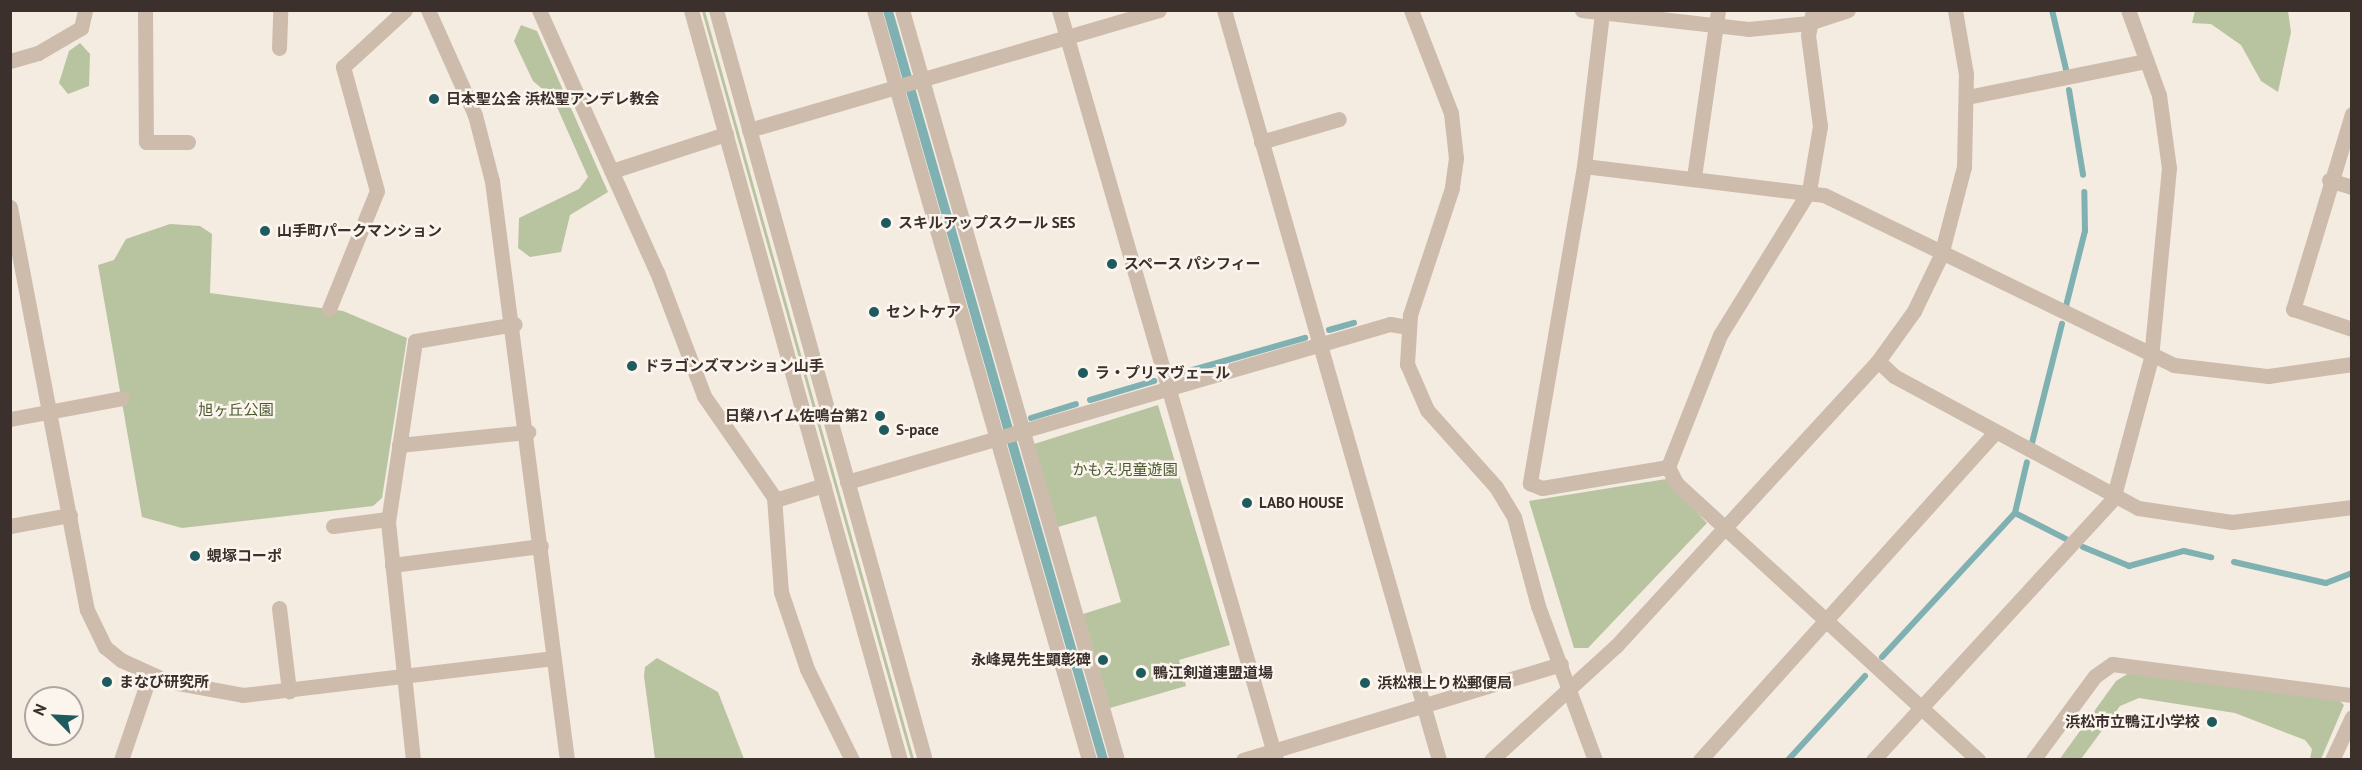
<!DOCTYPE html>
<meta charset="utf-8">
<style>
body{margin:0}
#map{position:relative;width:2362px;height:770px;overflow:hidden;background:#f4ebe1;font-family:"PT Sans","Noto Sans JP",sans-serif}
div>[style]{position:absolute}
.green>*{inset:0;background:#b8c4a0}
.water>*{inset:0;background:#7fb0b2}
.stream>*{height:6px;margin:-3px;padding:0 3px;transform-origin:3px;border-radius:3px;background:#7fb0b2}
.minor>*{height:15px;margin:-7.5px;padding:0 7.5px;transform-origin:7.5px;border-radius:7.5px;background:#cdbbac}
.dots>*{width:16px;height:16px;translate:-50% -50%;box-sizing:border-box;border:3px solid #fbf5ee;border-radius:50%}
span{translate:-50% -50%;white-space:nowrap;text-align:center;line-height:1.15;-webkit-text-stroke:5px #fbf5ee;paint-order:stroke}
.poi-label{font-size:15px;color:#3b302b;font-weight:700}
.left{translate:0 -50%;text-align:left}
.right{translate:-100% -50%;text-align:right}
.park-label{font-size:15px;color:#4a5a2e}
.frame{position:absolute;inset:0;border:12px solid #3b302b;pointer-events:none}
.north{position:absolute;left:24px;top:686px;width:60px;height:60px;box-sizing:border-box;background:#fbf5ee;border:2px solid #aea6a0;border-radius:50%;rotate:294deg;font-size:16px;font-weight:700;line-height:24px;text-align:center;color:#3b302b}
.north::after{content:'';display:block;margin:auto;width:21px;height:27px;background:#1f5a5e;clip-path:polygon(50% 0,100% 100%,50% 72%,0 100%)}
</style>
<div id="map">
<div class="green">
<i style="clip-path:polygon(702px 11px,705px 11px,914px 759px,911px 759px)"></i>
<i style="clip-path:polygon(2195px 11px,2288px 11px,2291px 32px,2278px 92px,2261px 81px,2241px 45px,2211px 24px,2192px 23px)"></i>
<i style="clip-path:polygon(521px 25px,537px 31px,608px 192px,570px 215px,561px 252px,530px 257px,518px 248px,519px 218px,579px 189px,588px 177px,553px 98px,533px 81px,514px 41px)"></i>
<i style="clip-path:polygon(80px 43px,90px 54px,89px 86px,68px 94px,59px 83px,69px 51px)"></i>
<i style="clip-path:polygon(170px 224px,200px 226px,212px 234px,210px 293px,343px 311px,407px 338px,382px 498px,373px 506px,182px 528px,142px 517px,98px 265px,114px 260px,126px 239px)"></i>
<i style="clip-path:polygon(1158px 405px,1230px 645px,1179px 660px,1186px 686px,1110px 708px,1083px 614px,1121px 602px,1096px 516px,1058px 527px,1034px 444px)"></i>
<i style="clip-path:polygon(1666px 479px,1707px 523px,1588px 648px,1574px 648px,1529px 501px)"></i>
<i style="clip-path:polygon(657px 658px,718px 692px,744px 759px,655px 759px,644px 676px,645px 667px)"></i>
<i style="clip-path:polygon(2129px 673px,2339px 700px,2344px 705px,2321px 759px,2310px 759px,2312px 749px,2305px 740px,2235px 713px,2139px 698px,2120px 706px,2081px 759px,2059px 760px,2116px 681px)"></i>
</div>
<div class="water">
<i style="clip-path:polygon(883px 11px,893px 11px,1108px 759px,1098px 759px)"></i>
</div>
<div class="stream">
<i style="left:2052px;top:10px;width:61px;rotate:76.7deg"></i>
<i style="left:2069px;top:90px;width:86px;rotate:80.6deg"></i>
<i style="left:2066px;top:306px;width:77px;rotate:-75.8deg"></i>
<i style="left:2085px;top:231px;width:39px;rotate:-91deg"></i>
<i style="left:1329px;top:330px;width:26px;rotate:-16deg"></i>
<i style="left:1182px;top:373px;width:128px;rotate:-15.9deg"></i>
<i style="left:1090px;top:400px;width:67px;rotate:-16.5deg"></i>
<i style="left:1031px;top:418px;width:47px;rotate:-17.3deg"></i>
<i style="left:2032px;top:443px;width:123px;rotate:-75.9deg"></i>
<i style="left:2015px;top:513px;width:57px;rotate:27deg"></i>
<i style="left:2083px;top:547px;width:50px;rotate:22.4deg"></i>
<i style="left:2129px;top:566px;width:57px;rotate:-15.3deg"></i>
<i style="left:2184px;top:551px;width:28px;rotate:13deg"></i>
<i style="left:2234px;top:562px;width:94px;rotate:12.9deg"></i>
<i style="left:2326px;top:583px;width:28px;rotate:-21deg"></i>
<i style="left:1882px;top:657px;width:196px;rotate:-47.3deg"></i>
<i style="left:2015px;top:513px;width:52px;rotate:-76.8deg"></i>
<i style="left:1788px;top:760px;width:114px;rotate:-47.5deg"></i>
</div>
<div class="minor">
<i style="left:145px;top:10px;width:132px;rotate:89.6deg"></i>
<i style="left:146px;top:142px;width:42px"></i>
<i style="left:428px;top:10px;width:115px;rotate:65.9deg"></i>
<i style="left:475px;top:115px;width:68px;rotate:75.6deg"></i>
<i style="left:492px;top:181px;width:584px;rotate:82.62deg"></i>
<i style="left:539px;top:10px;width:287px;rotate:65.8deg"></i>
<i style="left:657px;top:272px;width:133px;rotate:69.2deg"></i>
<i style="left:704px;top:396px;width:123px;rotate:55.3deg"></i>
<i style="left:774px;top:497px;width:95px;rotate:85.8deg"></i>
<i style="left:781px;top:592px;width:81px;rotate:71.3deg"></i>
<i style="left:807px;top:669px;width:102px;rotate:63.7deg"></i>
<i style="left:691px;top:10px;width:779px;rotate:74.43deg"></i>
<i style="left:716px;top:10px;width:779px;rotate:74.43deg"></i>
<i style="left:874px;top:10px;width:780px;rotate:74deg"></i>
<i style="left:902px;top:10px;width:780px;rotate:74deg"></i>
<i style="left:1059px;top:10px;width:781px;rotate:73.86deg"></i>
<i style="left:1224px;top:10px;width:780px;rotate:74deg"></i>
<i style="left:1411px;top:10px;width:110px;rotate:68.8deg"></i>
<i style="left:1451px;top:113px;width:45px;rotate:83.7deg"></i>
<i style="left:1456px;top:158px;width:30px;rotate:98deg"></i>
<i style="left:1452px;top:188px;width:134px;rotate:108.3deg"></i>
<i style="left:1410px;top:315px;width:49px;rotate:93.5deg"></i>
<i style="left:1407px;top:364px;width:50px;rotate:66.5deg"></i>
<i style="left:1427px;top:410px;width:103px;rotate:48.1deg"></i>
<i style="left:1496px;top:487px;width:35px;rotate:59deg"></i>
<i style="left:1514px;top:517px;width:92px;rotate:74.9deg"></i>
<i style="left:1538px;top:606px;width:164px;rotate:69.7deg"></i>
<i style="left:1582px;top:10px;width:167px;rotate:6.5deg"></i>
<i style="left:1748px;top:29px;width:61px;rotate:-5.6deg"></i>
<i style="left:1809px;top:23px;width:41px;rotate:-18.4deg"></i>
<i style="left:1813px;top:10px;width:25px;rotate:101deg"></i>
<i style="left:1808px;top:35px;width:92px;rotate:82.5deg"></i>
<i style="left:1820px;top:126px;width:66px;rotate:99.6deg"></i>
<i style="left:1809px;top:191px;width:169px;rotate:121.7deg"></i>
<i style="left:1720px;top:335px;width:142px;rotate:111.5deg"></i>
<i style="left:1668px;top:467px;width:18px;rotate:63deg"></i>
<i style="left:1676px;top:483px;width:410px;rotate:42.5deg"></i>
<i style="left:1602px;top:13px;width:154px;rotate:96.7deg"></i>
<i style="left:1584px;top:166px;width:322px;rotate:99.7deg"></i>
<i style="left:1530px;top:483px;width:13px;rotate:23deg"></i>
<i style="left:1542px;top:488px;width:128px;rotate:-9.5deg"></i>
<i style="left:279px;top:48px;width:38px;rotate:-88deg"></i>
<i style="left:10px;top:61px;width:29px;rotate:-16deg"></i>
<i style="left:38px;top:53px;width:50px;rotate:-30.2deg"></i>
<i style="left:81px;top:28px;width:18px;rotate:-77deg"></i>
<i style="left:1967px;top:97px;width:183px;rotate:-11.4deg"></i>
<i style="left:2352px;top:114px;width:204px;rotate:106.8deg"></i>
<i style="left:2293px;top:309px;width:62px;rotate:18.7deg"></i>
<i style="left:749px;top:130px;width:427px;rotate:-16.3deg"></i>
<i style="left:1261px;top:142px;width:81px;rotate:-16.4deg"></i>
<i style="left:1584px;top:166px;width:242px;rotate:6.9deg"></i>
<i style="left:1824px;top:195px;width:389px;rotate:25.9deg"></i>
<i style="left:2174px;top:365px;width:95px;rotate:6.7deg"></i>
<i style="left:2268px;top:376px;width:85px;rotate:-8.1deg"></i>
<i style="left:612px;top:171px;width:120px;rotate:-18deg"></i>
<i style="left:1694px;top:177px;width:169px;rotate:-81.8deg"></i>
<i style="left:2329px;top:180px;width:24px;rotate:17deg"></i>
<i style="left:10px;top:207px;width:410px;rotate:79.2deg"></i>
<i style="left:87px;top:610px;width:41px;rotate:64.1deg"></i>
<i style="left:105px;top:647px;width:21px;rotate:39deg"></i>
<i style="left:121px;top:660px;width:51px;rotate:24.5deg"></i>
<i style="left:167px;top:681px;width:77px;rotate:10.4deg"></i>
<i style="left:243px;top:695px;width:313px;rotate:-6.8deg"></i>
<i style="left:329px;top:309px;width:127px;rotate:-67.9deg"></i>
<i style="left:377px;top:191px;width:129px;rotate:-105.3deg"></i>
<i style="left:343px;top:67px;width:84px;rotate:-42.6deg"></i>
<i style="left:1878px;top:361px;width:22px;rotate:43deg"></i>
<i style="left:1894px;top:376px;width:277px;rotate:28.4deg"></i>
<i style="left:2138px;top:508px;width:95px;rotate:8.5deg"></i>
<i style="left:2232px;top:522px;width:121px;rotate:-7.1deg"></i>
<i style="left:10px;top:419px;width:114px;rotate:-10.6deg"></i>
<i style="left:399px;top:445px;width:130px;rotate:-5.8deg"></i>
<i style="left:847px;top:482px;width:566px;rotate:-16.22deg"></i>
<i style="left:1390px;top:324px;width:17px;rotate:10deg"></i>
<i style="left:775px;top:500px;width:51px;rotate:-17deg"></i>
<i style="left:10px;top:526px;width:61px;rotate:-10.4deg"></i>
<i style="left:333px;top:526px;width:55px;rotate:-7.3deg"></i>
<i style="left:392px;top:565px;width:150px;rotate:-7.3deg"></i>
<i style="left:279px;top:608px;width:84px;rotate:83.1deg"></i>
<i style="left:121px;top:760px;width:90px;rotate:-71.2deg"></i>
<i style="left:413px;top:760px;width:239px;rotate:-96deg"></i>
<i style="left:388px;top:522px;width:183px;rotate:-81.5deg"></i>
<i style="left:415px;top:341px;width:101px;rotate:-9.6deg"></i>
<i style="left:1243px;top:760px;width:332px;rotate:-16.8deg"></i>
<i style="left:1491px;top:760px;width:169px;rotate:-42.4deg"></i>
<i style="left:1616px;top:646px;width:387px;rotate:-47.4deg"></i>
<i style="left:1878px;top:361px;width:62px;rotate:-54.2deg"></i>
<i style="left:1914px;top:311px;width:62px;rotate:-64.3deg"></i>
<i style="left:1941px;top:255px;width:91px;rotate:-75.4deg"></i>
<i style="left:1964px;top:167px;width:93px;rotate:-88.8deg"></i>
<i style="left:1966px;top:74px;width:65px;rotate:-99.8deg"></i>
<i style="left:1700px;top:760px;width:441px;rotate:-48deg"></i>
<i style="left:1873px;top:760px;width:355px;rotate:-47.4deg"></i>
<i style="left:2113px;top:499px;width:146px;rotate:-74.9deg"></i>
<i style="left:2151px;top:358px;width:191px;rotate:-84.6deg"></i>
<i style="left:2169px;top:168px;width:74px;rotate:-97.8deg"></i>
<i style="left:2159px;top:95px;width:90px;rotate:-110deg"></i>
<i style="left:2033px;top:760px;width:104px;rotate:-53.6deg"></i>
<i style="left:2095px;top:676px;width:21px;rotate:-35deg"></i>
<i style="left:2112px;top:664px;width:242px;rotate:7.4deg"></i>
<i style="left:2332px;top:760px;width:47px;rotate:-65.1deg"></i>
</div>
<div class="dots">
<i style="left:434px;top:99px;background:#1f5a5e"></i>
<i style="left:886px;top:223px;background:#1f5a5e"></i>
<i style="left:265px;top:231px;background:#1f5a5e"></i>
<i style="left:1112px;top:264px;background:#1f5a5e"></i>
<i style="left:874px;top:312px;background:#1f5a5e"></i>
<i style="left:632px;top:366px;background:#1f5a5e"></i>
<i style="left:1083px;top:373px;background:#1f5a5e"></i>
<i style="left:880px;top:416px;background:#1f5a5e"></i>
<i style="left:884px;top:430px;background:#1f5a5e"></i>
<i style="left:1247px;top:503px;background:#1f5a5e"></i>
<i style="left:195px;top:556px;background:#1f5a5e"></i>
<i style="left:1103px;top:660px;background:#1f5a5e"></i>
<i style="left:1141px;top:673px;background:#1f5a5e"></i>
<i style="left:107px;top:682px;background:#1f5a5e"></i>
<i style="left:1365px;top:683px;background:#1f5a5e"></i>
<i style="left:2212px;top:722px;background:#1f5a5e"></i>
</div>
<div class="poi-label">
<span class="left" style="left:446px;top:99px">日本聖公会 浜松聖アンデレ教会</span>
<span class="left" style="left:898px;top:223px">スキルアップスクール SES</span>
<span class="left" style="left:277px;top:231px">山手町パークマンション</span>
<span class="left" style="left:1124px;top:264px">スペース パシフィー</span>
<span class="left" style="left:886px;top:312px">セントケア</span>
<span class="left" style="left:644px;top:366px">ドラゴンズマンション山手</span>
<span class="left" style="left:1095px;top:373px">ラ・プリマヴェール</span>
<span class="right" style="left:868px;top:416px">日榮ハイム佐鳴台第2</span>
<span class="left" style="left:896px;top:430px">S-pace</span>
<span class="left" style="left:1259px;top:503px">LABO HOUSE</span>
<span class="left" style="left:207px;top:556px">蜆塚コーポ</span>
<span class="right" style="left:1091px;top:660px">永峰晃先生顕彰碑</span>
<span class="left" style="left:1153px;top:673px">鴨江剣道連盟道場</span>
<span class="left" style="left:119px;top:682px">まなび研究所</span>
<span class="left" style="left:1377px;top:683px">浜松根上り松郵便局</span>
<span class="right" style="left:2200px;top:722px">浜松市立鴨江小学校</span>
</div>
<div class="park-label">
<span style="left:236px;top:410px">旭ヶ丘公園</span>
<span style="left:1125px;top:470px">かもえ児童遊園</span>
</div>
<div class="frame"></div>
<div class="north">N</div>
</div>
